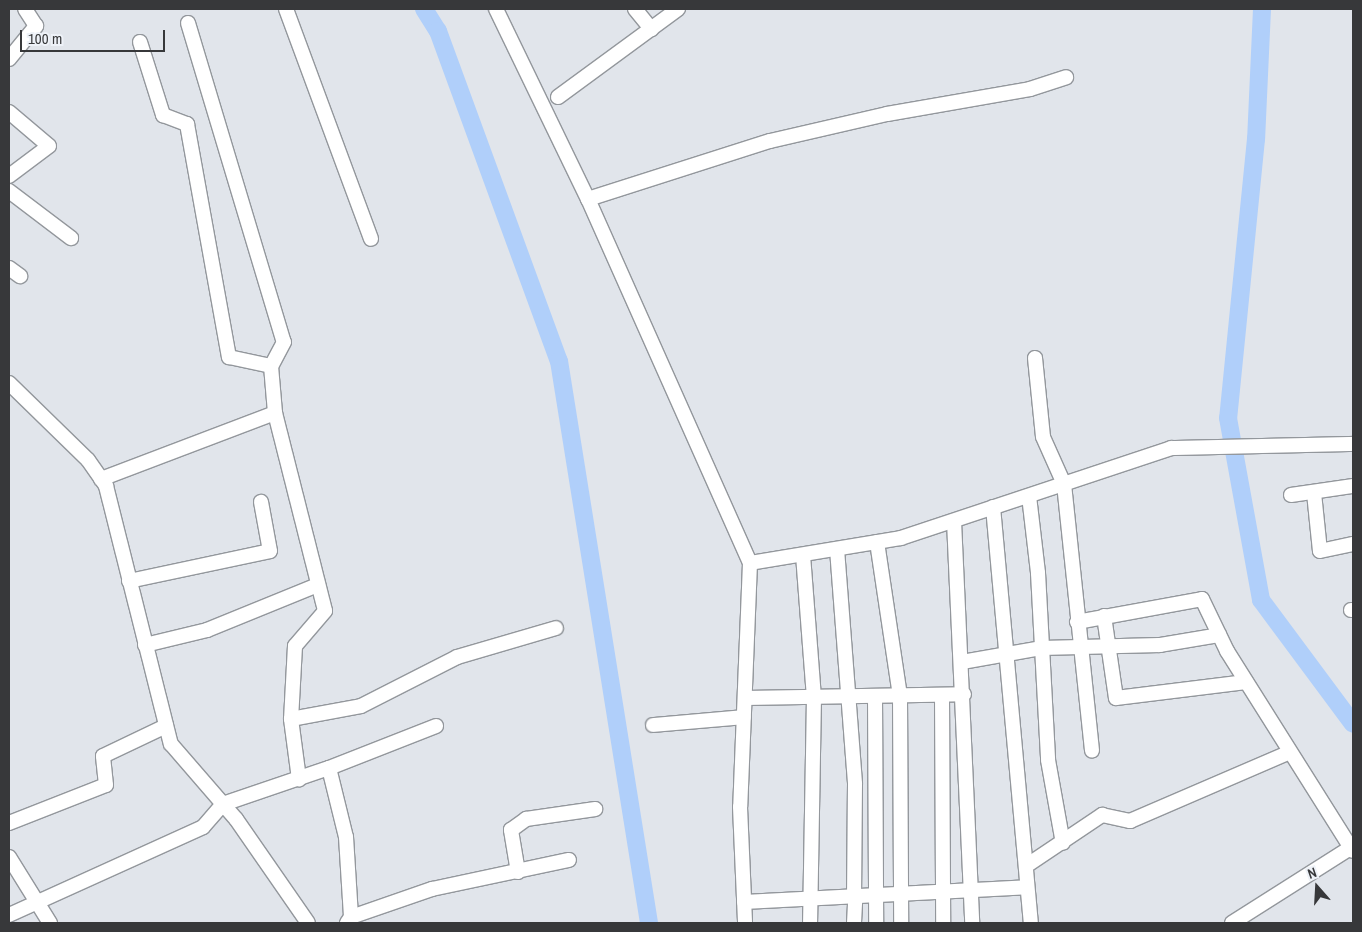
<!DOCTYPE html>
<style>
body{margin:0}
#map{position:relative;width:1362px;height:932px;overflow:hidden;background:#e1e5eb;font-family:"Archivo Narrow",sans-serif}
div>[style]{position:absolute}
.river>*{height:18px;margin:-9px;padding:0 9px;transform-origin:9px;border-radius:9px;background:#b0cffa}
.roads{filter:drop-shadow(1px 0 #93979c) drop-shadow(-1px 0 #93979c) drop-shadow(0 1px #93979c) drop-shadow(0 -1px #93979c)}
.minor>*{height:14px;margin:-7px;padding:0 7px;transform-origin:7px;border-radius:7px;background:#fff}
span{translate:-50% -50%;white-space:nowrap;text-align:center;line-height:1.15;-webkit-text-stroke:5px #eef2f8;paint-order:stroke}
.frame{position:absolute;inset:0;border:10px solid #37383a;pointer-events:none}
.north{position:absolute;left:1292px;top:862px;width:50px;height:50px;-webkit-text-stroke:4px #eef2f8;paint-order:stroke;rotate:341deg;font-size:14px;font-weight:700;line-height:20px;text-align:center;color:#37383a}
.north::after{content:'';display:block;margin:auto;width:18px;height:22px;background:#37383a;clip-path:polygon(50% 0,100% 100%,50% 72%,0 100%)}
.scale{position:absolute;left:20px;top:30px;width:145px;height:22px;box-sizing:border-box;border:2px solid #37383a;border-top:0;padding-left:6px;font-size:15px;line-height:18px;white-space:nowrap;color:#37383a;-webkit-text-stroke:4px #eef2f8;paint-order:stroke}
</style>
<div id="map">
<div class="river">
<i style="left:424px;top:9px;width:26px;rotate:58deg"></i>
<i style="left:438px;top:31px;width:351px;rotate:69.9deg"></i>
<i style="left:559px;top:361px;width:569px;rotate:80.9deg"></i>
<i style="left:1262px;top:9px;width:130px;rotate:92.6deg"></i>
<i style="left:1256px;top:139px;width:280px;rotate:95.7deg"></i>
<i style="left:1228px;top:418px;width:185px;rotate:79.7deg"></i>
<i style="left:1261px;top:600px;width:154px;rotate:53.4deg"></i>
</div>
<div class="roads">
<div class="minor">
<i style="left:286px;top:9px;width:245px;rotate:69.7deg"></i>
<i style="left:496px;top:9px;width:211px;rotate:64.2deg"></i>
<i style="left:588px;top:199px;width:398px;rotate:66deg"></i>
<i style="left:750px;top:563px;width:244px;rotate:92.3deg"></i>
<i style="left:740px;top:807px;width:116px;rotate:87.5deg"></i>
<i style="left:635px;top:9px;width:26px;rotate:51deg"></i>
<i style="left:188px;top:23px;width:333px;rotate:73.3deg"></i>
<i style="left:284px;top:342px;width:27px;rotate:118deg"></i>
<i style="left:271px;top:366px;width:47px;rotate:85.1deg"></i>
<i style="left:275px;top:413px;width:204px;rotate:75.8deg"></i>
<i style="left:325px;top:611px;width:46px;rotate:130.6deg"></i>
<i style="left:295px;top:646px;width:73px;rotate:93.1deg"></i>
<i style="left:291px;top:719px;width:61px;rotate:82.4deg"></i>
<i style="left:140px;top:42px;width:77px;rotate:72.5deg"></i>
<i style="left:163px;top:115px;width:26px;rotate:21deg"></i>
<i style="left:187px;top:124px;width:237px;rotate:79.8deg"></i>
<i style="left:229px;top:357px;width:43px;rotate:12.1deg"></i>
<i style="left:9px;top:59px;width:43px;rotate:-50.7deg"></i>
<i style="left:36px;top:26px;width:20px;rotate:-123deg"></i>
<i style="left:558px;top:97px;width:149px;rotate:-36.3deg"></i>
<i style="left:9px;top:112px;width:52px;rotate:40.4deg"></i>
<i style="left:49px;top:146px;width:50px;rotate:143.1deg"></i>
<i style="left:9px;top:191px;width:78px;rotate:37.2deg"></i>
<i style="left:588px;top:199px;width:191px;rotate:-17.7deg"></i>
<i style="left:770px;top:141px;width:120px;rotate:-13deg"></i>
<i style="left:887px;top:114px;width:145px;rotate:-9.9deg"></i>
<i style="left:1030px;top:89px;width:38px;rotate:-18deg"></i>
<i style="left:9px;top:268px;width:14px;rotate:36deg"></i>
<i style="left:1035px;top:358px;width:79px;rotate:84.2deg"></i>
<i style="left:1043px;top:437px;width:51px;rotate:65.9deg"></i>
<i style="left:1064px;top:484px;width:268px;rotate:84deg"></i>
<i style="left:9px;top:383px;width:110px;rotate:44.3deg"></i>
<i style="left:88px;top:460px;width:32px;rotate:55deg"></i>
<i style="left:106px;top:486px;width:266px;rotate:75.9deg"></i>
<i style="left:171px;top:744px;width:99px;rotate:49.1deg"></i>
<i style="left:236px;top:819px;width:126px;rotate:55.3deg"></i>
<i style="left:101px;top:479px;width:186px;rotate:-20.8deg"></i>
<i style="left:1314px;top:493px;width:58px;rotate:84.1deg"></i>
<i style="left:1320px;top:551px;width:34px;rotate:-12deg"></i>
<i style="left:1291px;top:495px;width:63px;rotate:-8.3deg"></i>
<i style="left:1029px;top:496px;width:78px;rotate:83.3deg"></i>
<i style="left:1038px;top:573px;width:187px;rotate:86.9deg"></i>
<i style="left:1048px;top:760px;width:84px;rotate:79.8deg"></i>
<i style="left:993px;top:507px;width:418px;rotate:84.8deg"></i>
<i style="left:954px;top:521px;width:402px;rotate:87.4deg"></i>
<i style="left:877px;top:542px;width:156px;rotate:81.5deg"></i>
<i style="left:900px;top:696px;width:227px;rotate:89.7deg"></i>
<i style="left:837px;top:549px;width:236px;rotate:85.6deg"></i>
<i style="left:855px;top:784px;width:112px;rotate:90.5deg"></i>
<i style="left:803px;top:555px;width:142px;rotate:85.6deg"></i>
<i style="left:814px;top:697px;width:226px;rotate:91deg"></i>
<i style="left:750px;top:563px;width:153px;rotate:-9.4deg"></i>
<i style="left:901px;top:538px;width:285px;rotate:-18.4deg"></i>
<i style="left:1171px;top:448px;width:182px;rotate:-1.3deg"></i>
<i style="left:129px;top:581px;width:144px;rotate:-12deg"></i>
<i style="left:270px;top:551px;width:50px;rotate:-100.4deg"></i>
<i style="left:1351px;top:610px;width:2px"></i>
<i style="left:1104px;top:616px;width:83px;rotate:81.7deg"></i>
<i style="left:1116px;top:698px;width:131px;rotate:-7deg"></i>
<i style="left:1077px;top:622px;width:127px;rotate:-10.4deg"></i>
<i style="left:1202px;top:599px;width:58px;rotate:64.3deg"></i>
<i style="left:1227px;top:651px;width:236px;rotate:57.8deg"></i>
<i style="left:145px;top:645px;width:64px;rotate:-13.6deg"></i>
<i style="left:207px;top:630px;width:120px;rotate:-22.1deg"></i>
<i style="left:962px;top:662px;width:80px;rotate:-10deg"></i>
<i style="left:1041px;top:648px;width:119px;rotate:-1.4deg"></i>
<i style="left:1160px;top:645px;width:60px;rotate:-9.6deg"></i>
<i style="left:942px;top:695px;width:228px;rotate:89.7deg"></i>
<i style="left:875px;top:696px;width:227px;rotate:89.7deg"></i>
<i style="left:745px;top:698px;width:219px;rotate:-1deg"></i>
<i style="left:291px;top:719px;width:71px;rotate:-10.5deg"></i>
<i style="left:361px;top:706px;width:108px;rotate:-27deg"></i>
<i style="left:457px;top:657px;width:103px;rotate:-16.3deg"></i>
<i style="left:653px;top:725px;width:91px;rotate:-5deg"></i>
<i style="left:329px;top:768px;width:71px;rotate:76.2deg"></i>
<i style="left:346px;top:837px;width:80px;rotate:86.4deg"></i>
<i style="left:9px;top:823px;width:104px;rotate:-21.4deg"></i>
<i style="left:106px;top:785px;width:29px;rotate:-96deg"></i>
<i style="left:103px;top:756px;width:70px;rotate:-25.5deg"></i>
<i style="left:9px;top:857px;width:78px;rotate:58.2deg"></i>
<i style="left:1026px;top:866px;width:92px;rotate:-33.9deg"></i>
<i style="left:1102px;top:815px;width:29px;rotate:12deg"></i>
<i style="left:1130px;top:821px;width:174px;rotate:-23.3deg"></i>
<i style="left:518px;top:872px;width:43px;rotate:-99.5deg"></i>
<i style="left:511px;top:830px;width:19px;rotate:-36deg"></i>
<i style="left:526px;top:819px;width:70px;rotate:-8.2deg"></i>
<i style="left:744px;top:902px;width:283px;rotate:-3deg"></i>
<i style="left:9px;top:915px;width:213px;rotate:-24.4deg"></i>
<i style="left:203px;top:827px;width:30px;rotate:-49deg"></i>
<i style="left:223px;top:804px;width:112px;rotate:-18.8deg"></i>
<i style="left:329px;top:768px;width:115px;rotate:-21.4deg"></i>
<i style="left:347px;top:923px;width:7px;rotate:-56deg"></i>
<i style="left:351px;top:917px;width:86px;rotate:-19.1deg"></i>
<i style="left:432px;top:889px;width:140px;rotate:-12deg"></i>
<i style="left:854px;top:923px;width:21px;rotate:-87deg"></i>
<i style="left:1232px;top:923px;width:140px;rotate:-32.4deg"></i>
</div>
</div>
<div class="frame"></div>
<div class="north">N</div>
<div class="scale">100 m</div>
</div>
